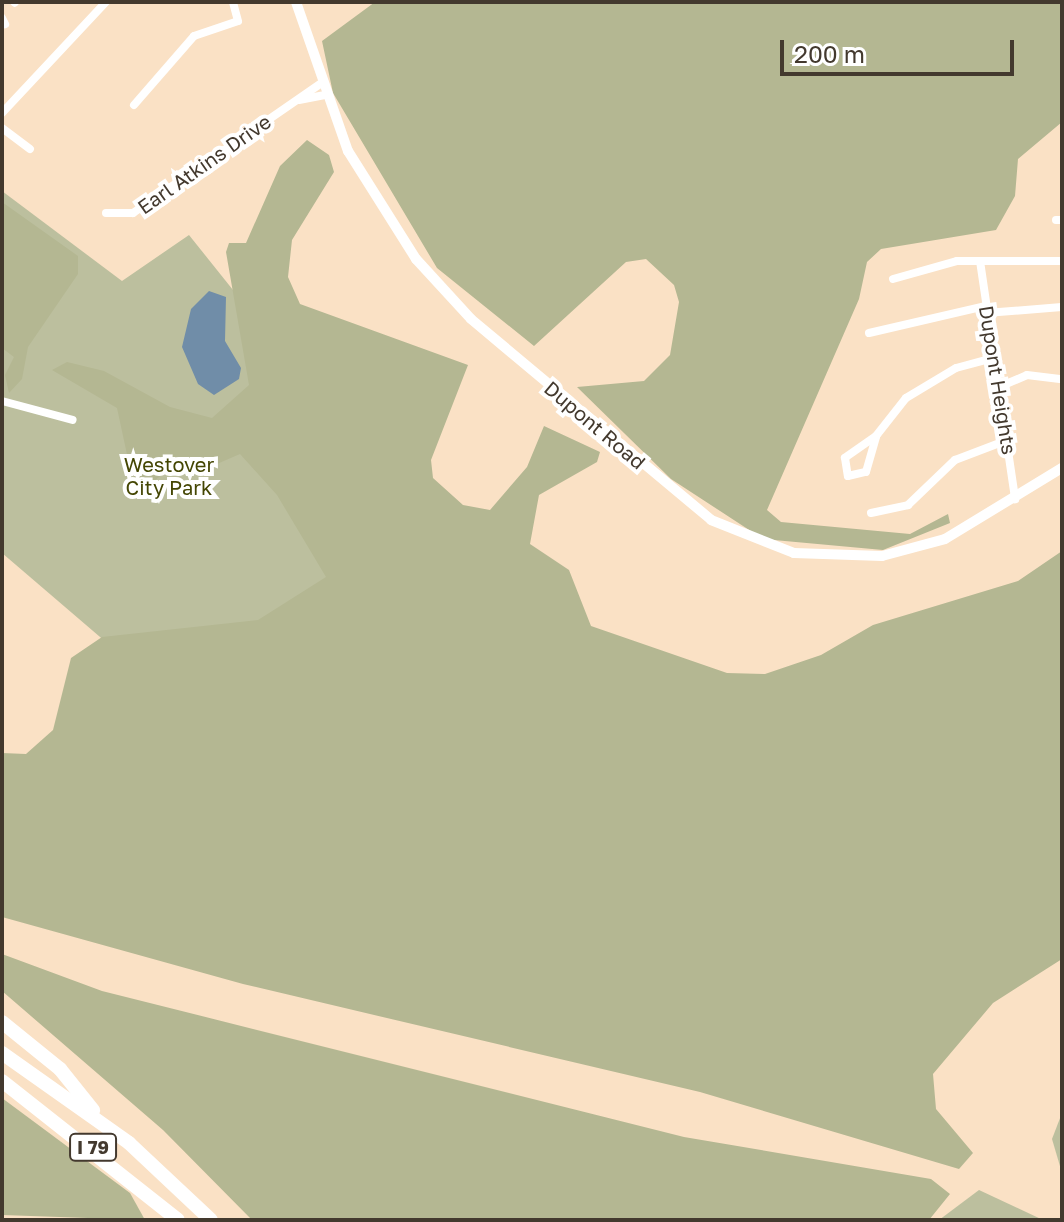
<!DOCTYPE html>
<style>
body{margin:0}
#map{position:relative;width:1064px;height:1222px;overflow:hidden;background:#fae1c5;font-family:"Golos Text",sans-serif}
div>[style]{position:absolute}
.green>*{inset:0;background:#bcbf9e}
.forest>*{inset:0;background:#b4b792}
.water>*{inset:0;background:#708da8}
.minor>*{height:8px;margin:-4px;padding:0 4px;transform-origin:4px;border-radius:4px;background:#fff}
.tertiary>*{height:10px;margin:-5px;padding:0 5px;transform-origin:5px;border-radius:5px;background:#fff}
.motorway>*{height:14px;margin:-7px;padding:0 7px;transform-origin:7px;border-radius:7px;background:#fff}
span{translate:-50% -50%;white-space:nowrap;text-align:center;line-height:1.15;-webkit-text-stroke:8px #fff;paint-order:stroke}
.shield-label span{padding:2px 6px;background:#fff;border:2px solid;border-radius:6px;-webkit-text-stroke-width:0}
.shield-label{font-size:18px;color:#43392e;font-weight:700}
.street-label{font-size:20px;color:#43392e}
.park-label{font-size:20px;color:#444603}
.frame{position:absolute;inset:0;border:4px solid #43392e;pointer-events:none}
.scale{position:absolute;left:780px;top:40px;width:234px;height:36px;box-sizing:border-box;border:4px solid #43392e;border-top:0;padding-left:10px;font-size:24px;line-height:28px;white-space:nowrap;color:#43392e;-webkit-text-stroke:6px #fff;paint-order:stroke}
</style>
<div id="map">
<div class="green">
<i style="clip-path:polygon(2px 191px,122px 281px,189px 235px,429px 535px,330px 834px,2px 553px)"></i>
<i style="clip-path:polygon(1062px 1113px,1062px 1173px,1052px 1139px)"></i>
<i style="clip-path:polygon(979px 1190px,1043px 1220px,939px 1220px)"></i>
</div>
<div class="forest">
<i style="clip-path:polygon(375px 2px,1062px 2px,1062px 122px,1018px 159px,1015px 196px,996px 230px,881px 249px,867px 262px,859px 299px,767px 510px,781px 522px,910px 534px,948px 514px,950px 523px,883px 550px,763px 539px,671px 479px,577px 387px,644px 381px,670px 355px,679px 302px,674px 285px,646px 259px,626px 262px,534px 346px,437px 268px,333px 93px,322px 41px)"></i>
<i style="clip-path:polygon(307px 140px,329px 155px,334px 172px,292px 240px,288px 277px,300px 304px,468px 365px,431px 460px,433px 478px,463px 505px,490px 510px,527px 467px,544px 426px,600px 452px,597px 462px,539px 495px,530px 544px,569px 570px,591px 626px,727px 673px,765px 674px,821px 655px,873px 625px,1018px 581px,1062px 551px,1062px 959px,993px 1003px,933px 1074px,936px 1109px,973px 1153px,959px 1169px,700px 1092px,243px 984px,2px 917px,2px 753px,26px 754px,53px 730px,71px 658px,102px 637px,258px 620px,326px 577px,277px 495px,240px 454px,196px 473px,181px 460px,145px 488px,131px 473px,117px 408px,52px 370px,67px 362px,104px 371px,170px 407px,212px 418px,249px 385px,226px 252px,229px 243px,246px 243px,280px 166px)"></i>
<i style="clip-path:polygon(2px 202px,78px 256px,78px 274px,28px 347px,22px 379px,9px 393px,5px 375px,14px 357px,2px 348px)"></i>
<i style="clip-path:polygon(2px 954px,102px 991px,684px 1137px,931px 1179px,950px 1194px,929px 1220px,252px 1220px,163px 1130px,2px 991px)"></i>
<i style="clip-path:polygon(2px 1098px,130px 1193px,145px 1220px,2px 1215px)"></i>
</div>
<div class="water">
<i style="clip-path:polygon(209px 291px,226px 297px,225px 341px,241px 368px,239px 379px,214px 395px,198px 384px,182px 347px,191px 309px)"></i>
</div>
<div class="minor">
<i style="left:14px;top:2px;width:1px;rotate:45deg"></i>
<i style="left:2px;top:18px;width:7px;rotate:63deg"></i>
<i style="left:299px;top:100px;width:25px;rotate:-11deg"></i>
<i style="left:134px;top:105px;width:91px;rotate:-49deg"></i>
<i style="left:194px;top:36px;width:46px;rotate:-18.8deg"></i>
<i style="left:238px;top:21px;width:20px;rotate:-105deg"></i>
<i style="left:2px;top:113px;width:152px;rotate:-46.9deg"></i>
<i style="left:2px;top:128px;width:35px;rotate:37deg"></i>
<i style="left:106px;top:213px;width:27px"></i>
<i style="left:133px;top:213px;width:227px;rotate:-34.6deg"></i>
<i style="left:1056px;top:220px;width:6px"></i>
<i style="left:980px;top:261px;width:241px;rotate:81.6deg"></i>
<i style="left:893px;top:279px;width:66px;rotate:-15.7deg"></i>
<i style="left:957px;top:261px;width:105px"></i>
<i style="left:986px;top:313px;width:76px;rotate:-4.5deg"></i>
<i style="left:869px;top:333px;width:119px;rotate:-13.1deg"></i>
<i style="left:999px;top:387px;width:30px;rotate:-23deg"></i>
<i style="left:1027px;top:375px;width:35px;rotate:7deg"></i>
<i style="left:2px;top:401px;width:73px;rotate:15deg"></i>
<i style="left:876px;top:436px;width:38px;rotate:145deg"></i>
<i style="left:845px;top:458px;width:18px;rotate:81deg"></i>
<i style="left:848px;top:476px;width:18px;rotate:-13deg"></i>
<i style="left:866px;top:472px;width:37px;rotate:-74deg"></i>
<i style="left:876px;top:436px;width:48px;rotate:-51.7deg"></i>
<i style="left:906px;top:398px;width:58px;rotate:-31deg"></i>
<i style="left:956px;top:368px;width:38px;rotate:-15deg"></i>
<i style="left:871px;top:513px;width:38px;rotate:-12deg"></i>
<i style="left:908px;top:505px;width:65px;rotate:-43.8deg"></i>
<i style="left:955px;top:460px;width:59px;rotate:-20.9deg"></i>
</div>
<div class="tertiary">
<i style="left:296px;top:2px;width:158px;rotate:70.8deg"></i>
<i style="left:348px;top:151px;width:128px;rotate:57.8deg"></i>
<i style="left:416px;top:259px;width:81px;rotate:47.5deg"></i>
<i style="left:471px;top:319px;width:313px;rotate:39.9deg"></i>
<i style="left:711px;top:520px;width:89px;rotate:21.7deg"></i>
<i style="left:794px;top:553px;width:88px;rotate:2deg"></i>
<i style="left:882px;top:556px;width:65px;rotate:-15.1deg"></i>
<i style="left:945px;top:539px;width:137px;rotate:-31.3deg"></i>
</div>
<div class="motorway">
<i style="left:2px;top:1022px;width:75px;rotate:39deg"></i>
<i style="left:60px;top:1069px;width:53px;rotate:51.2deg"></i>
<i style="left:2px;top:1053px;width:156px;rotate:35.3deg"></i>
<i style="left:129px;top:1143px;width:112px;rotate:43.2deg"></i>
<i style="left:2px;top:1081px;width:224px;rotate:38.3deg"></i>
</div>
<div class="shield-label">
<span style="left:93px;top:1147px">I 79</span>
</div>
<div class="street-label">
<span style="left:204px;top:164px;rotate:-35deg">Earl Atkins Drive</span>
<span style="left:998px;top:380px;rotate:81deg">Dupont Heights</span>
<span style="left:595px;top:425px;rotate:40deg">Dupont Road</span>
</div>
<div class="park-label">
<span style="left:169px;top:476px">Westover<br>City Park</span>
</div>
<div class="frame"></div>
<div class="scale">200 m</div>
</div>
